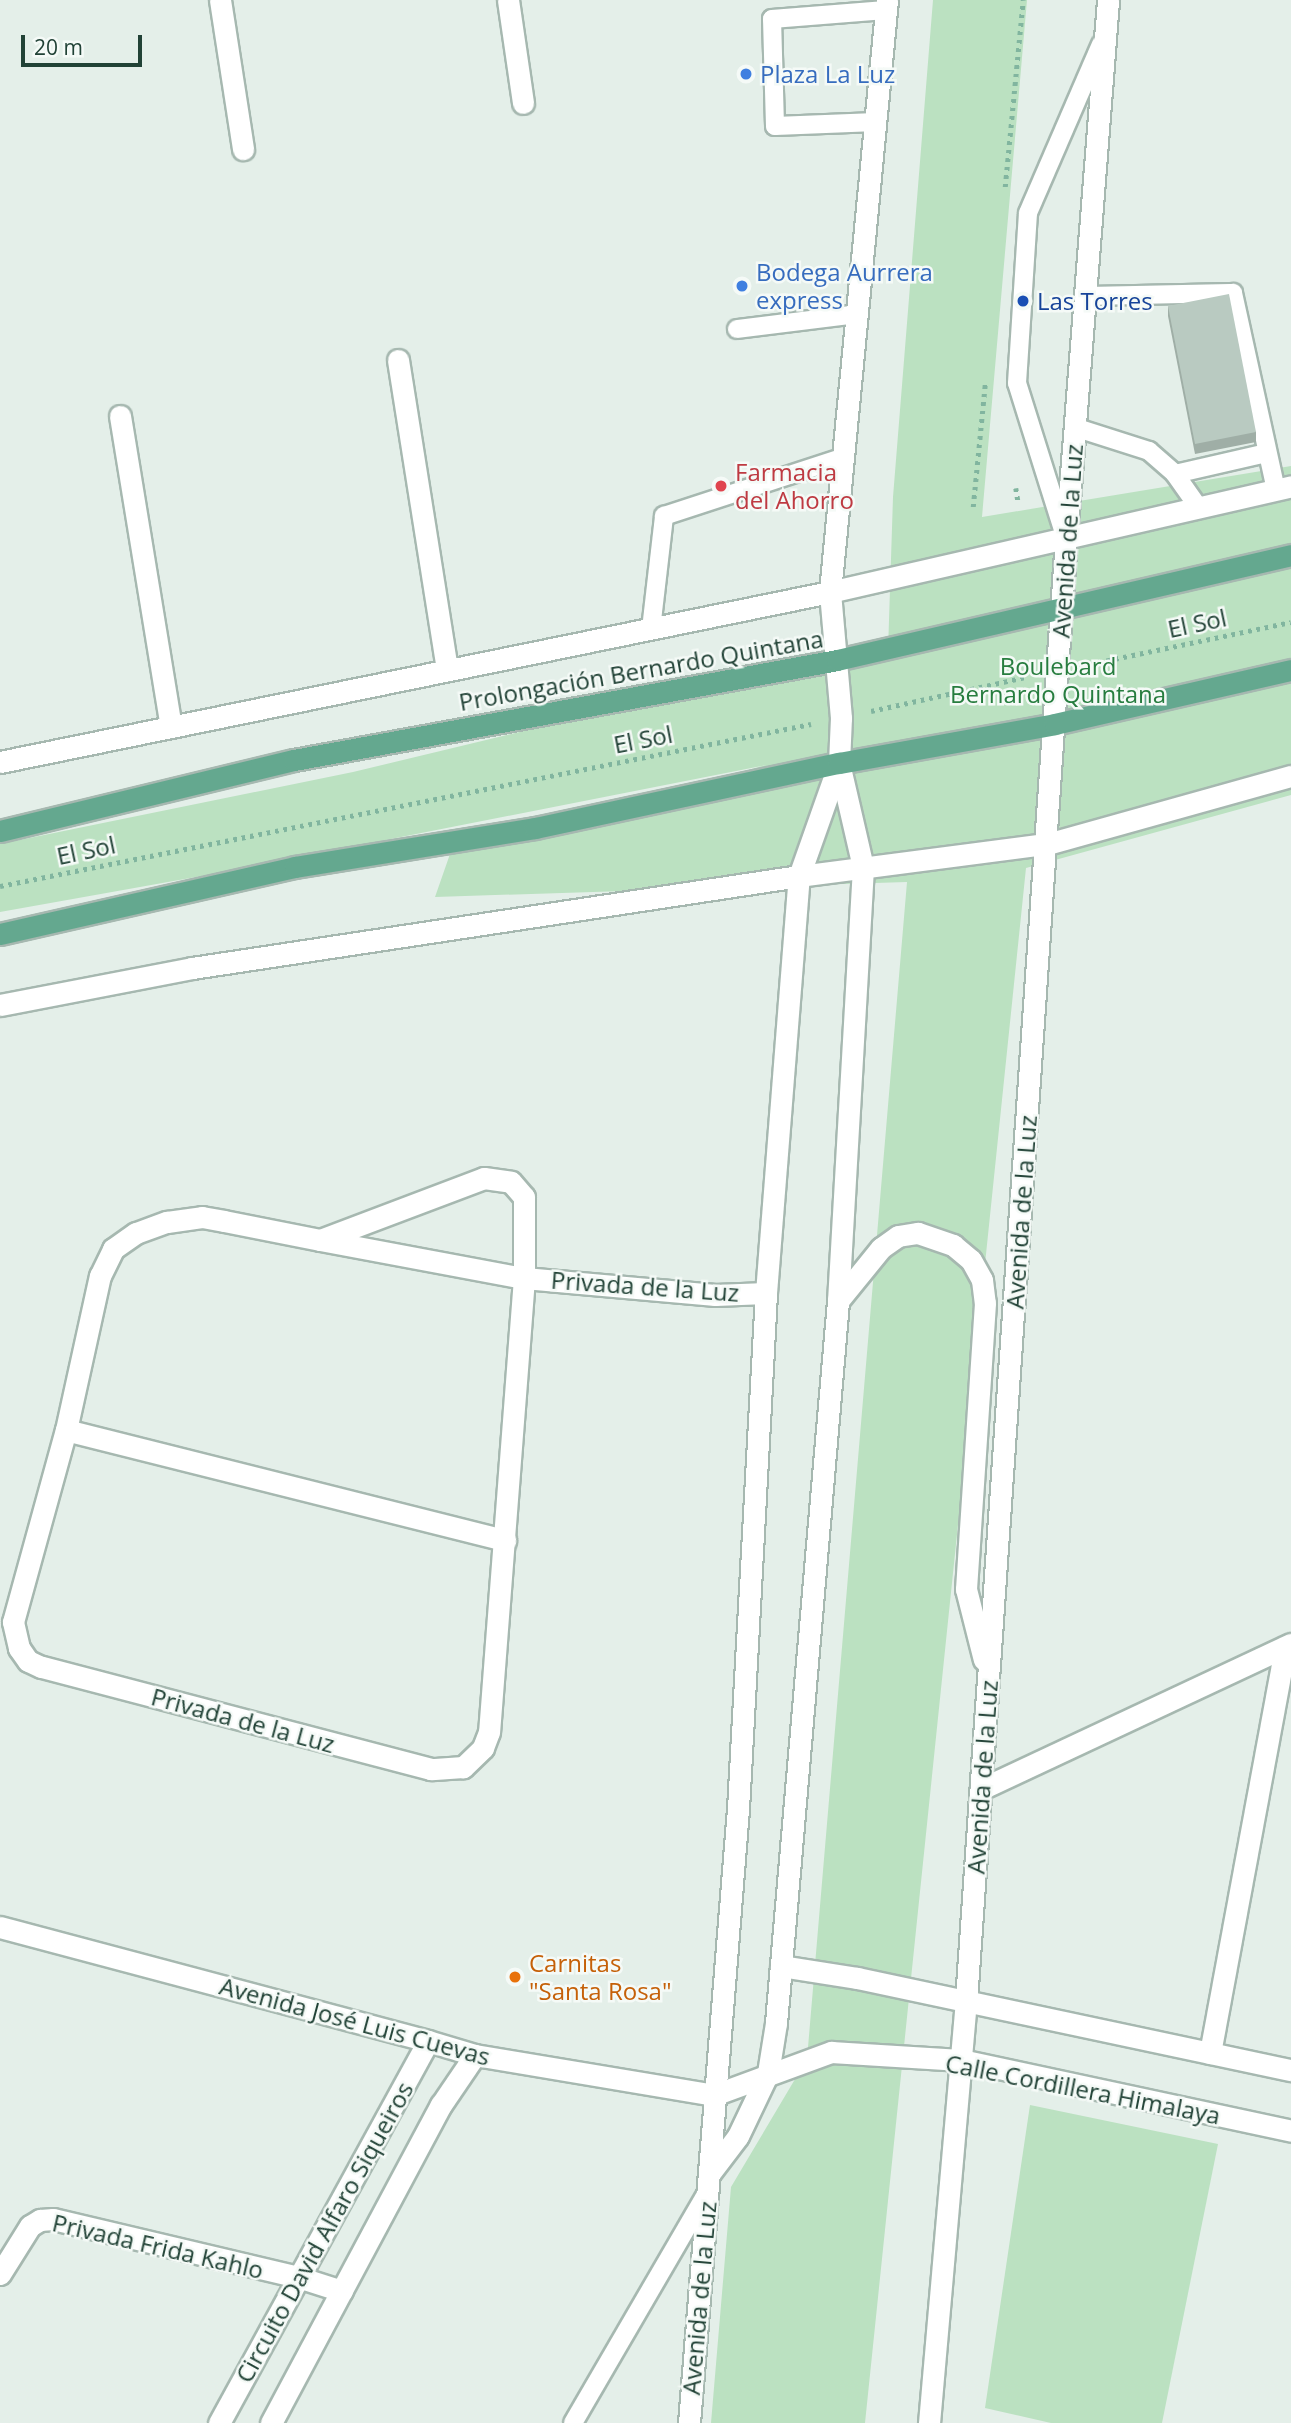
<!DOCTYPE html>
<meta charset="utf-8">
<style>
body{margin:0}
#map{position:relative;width:1291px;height:2423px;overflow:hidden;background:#e4efe9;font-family:"Open Sans",sans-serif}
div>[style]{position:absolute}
.green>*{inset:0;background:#bbe1c1}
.path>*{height:4.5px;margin-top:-2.25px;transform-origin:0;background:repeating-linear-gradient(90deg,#81b59f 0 3.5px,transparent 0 8.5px)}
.roads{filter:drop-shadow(2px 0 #a6b8b0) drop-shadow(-2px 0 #a6b8b0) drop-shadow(0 2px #a6b8b0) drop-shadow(0 -2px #a6b8b0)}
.lane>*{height:18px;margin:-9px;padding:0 9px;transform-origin:9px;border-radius:9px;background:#fff}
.street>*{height:21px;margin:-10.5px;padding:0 10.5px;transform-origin:10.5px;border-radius:10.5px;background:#fff}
.secondary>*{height:21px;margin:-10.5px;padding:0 10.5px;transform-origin:10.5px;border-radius:10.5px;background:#fff}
.primary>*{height:21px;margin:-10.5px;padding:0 10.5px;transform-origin:10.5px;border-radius:10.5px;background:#64a88f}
.wall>*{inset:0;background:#9faea6}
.building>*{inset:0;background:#b9cac1}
.dots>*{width:19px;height:19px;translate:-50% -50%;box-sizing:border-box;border:4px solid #f5faf7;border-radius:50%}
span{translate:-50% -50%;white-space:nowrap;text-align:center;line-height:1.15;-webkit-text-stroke:5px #f5faf7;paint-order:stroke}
.shop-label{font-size:24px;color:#366cbe}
.left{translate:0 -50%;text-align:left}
.transit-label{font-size:24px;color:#164399}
.health-label{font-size:24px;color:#be3a42}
.street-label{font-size:24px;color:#214236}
.park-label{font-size:24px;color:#277d3f}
.food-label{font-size:24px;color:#c56008}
.scale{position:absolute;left:21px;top:35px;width:121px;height:32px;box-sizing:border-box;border:4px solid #214236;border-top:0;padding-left:9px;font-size:21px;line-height:24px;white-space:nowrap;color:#214236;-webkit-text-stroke:5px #f5faf7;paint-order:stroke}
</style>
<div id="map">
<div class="green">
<i style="clip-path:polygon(933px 0,1027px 0,982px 517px,1291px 466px,1291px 795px,1026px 868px,865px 2423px,711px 2423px,731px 2187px,807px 2059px,907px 882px,435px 897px,450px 854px,766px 765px,224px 872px,0 912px,0 844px,353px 772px,582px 717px,888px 651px,893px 497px)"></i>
<i style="clip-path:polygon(1030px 2105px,1218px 2144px,1162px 2423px,1051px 2423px,985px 2408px)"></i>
</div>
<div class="path">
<i style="left:1005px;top:187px;width:188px;rotate:-84.5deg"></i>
<i style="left:1016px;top:488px;width:13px;rotate:81deg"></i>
<i style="left:973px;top:507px;width:124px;rotate:-84.4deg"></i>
<i style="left:1090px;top:664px;width:205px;rotate:-11.8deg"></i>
<i style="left:871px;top:711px;width:159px;rotate:-12.4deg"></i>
<i style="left:0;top:886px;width:827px;rotate:-11.3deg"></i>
</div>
<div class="roads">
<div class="lane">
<i style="left:876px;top:122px;width:101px;rotate:177.7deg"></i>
<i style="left:775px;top:126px;width:107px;rotate:-91.6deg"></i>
<i style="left:772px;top:19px;width:114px;rotate:-4.5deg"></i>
<i style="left:1085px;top:296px;width:148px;rotate:-1.2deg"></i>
<i style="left:1233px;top:293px;width:202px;rotate:77.7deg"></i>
<i style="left:737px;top:329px;width:122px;rotate:-7.1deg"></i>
<i style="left:1074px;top:427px;width:79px;rotate:17.7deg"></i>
<i style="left:1149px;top:451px;width:35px;rotate:41deg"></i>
<i style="left:1175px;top:474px;width:42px;rotate:54.8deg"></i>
<i style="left:1175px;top:474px;width:94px;rotate:-12.9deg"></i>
<i style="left:1065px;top:536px;width:160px;rotate:-107.4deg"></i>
<i style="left:1017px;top:383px;width:170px;rotate:-86.3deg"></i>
<i style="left:1028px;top:213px;width:184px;rotate:-66.6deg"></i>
<i style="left:651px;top:629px;width:114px;rotate:-83.4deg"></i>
<i style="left:664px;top:516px;width:189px;rotate:-18.1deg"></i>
<i style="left:573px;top:2423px;width:266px;rotate:-59.8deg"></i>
</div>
<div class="street">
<i style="left:220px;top:0;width:151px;rotate:81.2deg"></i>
<i style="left:508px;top:0;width:104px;rotate:81.7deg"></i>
<i style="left:398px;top:360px;width:314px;rotate:81deg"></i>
<i style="left:120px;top:416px;width:315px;rotate:80.7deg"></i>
<i style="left:320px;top:1240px;width:175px;rotate:-20.7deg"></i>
<i style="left:484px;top:1178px;width:27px;rotate:8deg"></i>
<i style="left:511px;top:1182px;width:20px;rotate:49deg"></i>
<i style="left:524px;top:1197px;width:81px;rotate:90deg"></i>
<i style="left:524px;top:1278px;width:455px;rotate:94.4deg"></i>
<i style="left:489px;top:1732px;width:17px;rotate:111deg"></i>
<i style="left:483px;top:1748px;width:28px;rotate:136deg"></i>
<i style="left:463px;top:1767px;width:32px;rotate:176deg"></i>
<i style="left:431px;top:1769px;width:403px;rotate:-165.3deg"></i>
<i style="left:41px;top:1667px;width:14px;rotate:-155deg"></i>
<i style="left:28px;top:1661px;width:16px;rotate:-125deg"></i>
<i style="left:19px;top:1648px;width:27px;rotate:-103deg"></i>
<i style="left:13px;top:1622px;width:199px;rotate:-74.6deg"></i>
<i style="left:66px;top:1430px;width:158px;rotate:-77.6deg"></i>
<i style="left:100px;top:1276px;width:30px;rotate:-64deg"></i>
<i style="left:113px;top:1249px;width:28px;rotate:-35deg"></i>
<i style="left:136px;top:1233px;width:33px;rotate:-20deg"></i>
<i style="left:167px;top:1222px;width:35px;rotate:-8deg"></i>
<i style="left:202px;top:1217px;width:22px;rotate:10deg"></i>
<i style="left:224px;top:1221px;width:98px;rotate:11.2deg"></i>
<i style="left:320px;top:1240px;width:208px;rotate:10.6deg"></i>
<i style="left:524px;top:1278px;width:192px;rotate:5.1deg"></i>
<i style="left:715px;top:1295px;width:51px;rotate:-2.2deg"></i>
<i style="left:66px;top:1430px;width:453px;rotate:14.1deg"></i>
<i style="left:981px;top:1789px;width:342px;rotate:-25.1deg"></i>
<i style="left:0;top:1927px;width:443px;rotate:14.9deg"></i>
<i style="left:1210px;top:2053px;width:413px;rotate:-79.5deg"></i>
<i style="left:0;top:2274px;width:57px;rotate:-58deg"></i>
<i style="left:30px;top:2226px;width:12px;rotate:-31deg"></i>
<i style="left:40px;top:2220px;width:13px;rotate:-4deg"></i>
<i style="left:53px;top:2219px;width:252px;rotate:13.3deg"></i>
<i style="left:298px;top:2277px;width:46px;rotate:17.7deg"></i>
</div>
<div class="secondary">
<i style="left:0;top:762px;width:847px;rotate:-11.58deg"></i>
<i style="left:830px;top:592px;width:473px;rotate:-12.9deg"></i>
<i style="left:0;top:1005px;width:196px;rotate:-10.9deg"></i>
<i style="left:192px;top:968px;width:614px;rotate:-8.62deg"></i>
<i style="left:799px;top:876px;width:250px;rotate:-7.4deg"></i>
<i style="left:1047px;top:844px;width:253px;rotate:-15.6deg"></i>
<i style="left:838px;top:1301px;width:68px;rotate:-50.9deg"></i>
<i style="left:881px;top:1248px;width:21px;rotate:-35deg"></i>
<i style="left:898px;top:1236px;width:20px;rotate:-9deg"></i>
<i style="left:918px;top:1233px;width:37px;rotate:19deg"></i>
<i style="left:953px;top:1245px;width:23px;rotate:40deg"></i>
<i style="left:971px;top:1260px;width:23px;rotate:61deg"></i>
<i style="left:982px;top:1280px;width:23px;rotate:83deg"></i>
<i style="left:985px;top:1303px;width:287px;rotate:93.8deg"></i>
<i style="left:966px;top:1589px;width:73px;rotate:75.8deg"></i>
<i style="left:781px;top:1966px;width:77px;rotate:9deg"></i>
<i style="left:857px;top:1978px;width:444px;rotate:12deg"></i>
<i style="left:714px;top:2095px;width:125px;rotate:-20.2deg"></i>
<i style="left:831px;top:2052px;width:130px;rotate:3.5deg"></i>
<i style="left:961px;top:2060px;width:338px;rotate:12.1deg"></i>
<i style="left:710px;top:2173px;width:46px;rotate:-52.9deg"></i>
<i style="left:738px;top:2136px;width:70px;rotate:-64.5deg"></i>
<i style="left:768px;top:2073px;width:51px;rotate:-80.9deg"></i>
<i style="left:776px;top:2023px;width:725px;rotate:-85.09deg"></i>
<i style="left:838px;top:1301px;width:435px;rotate:-86.7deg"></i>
<i style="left:863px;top:867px;width:107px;rotate:-103deg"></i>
<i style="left:839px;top:763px;width:45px;rotate:-87.5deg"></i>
<i style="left:841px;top:718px;width:126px;rotate:-95deg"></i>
<i style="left:830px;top:592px;width:595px;rotate:-84.5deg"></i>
<i style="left:219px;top:2423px;width:435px;rotate:-61.3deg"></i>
<i style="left:428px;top:2041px;width:49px;rotate:16.6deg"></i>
<i style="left:475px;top:2055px;width:242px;rotate:9.5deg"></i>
<i style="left:271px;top:2423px;width:361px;rotate:-61.9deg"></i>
<i style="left:441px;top:2105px;width:60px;rotate:-55.8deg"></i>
<i style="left:689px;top:2423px;width:616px;rotate:-85.44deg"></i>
<i style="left:738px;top:1809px;width:517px;rotate:-86.89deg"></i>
<i style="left:766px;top:1293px;width:418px;rotate:-85.5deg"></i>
<i style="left:799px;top:876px;width:120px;rotate:-70.5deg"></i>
<i style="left:929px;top:2423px;width:424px;rotate:-85deg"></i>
<i style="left:966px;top:2001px;width:1465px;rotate:-86.09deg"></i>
<i style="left:1066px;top:539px;width:541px;rotate:-85.54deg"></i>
</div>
<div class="primary">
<i style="left:0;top:831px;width:302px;rotate:-13.6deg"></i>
<i style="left:294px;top:760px;width:552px;rotate:-10.43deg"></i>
<i style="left:837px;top:660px;width:466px;rotate:-13deg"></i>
<i style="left:0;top:934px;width:303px;rotate:-12.8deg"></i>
<i style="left:295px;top:867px;width:243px;rotate:-9.2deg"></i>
<i style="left:535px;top:828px;width:311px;rotate:-12.1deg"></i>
<i style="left:839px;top:763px;width:219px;rotate:-10.2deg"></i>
<i style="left:1055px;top:724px;width:242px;rotate:-12.9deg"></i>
</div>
</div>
<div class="wall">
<i style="clip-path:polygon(1168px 306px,1256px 432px,1256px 442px,1195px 454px,1168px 316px)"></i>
</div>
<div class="building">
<i style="clip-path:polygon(1229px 294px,1256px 432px,1195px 444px,1168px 306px)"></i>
</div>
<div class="dots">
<i style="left:746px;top:74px;background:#3f7fe0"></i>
<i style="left:742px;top:286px;background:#3f7fe0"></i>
<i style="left:1023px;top:301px;background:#1a4fb4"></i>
<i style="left:721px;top:486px;background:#e0444e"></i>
<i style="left:515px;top:1977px;background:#e8710a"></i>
</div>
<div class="shop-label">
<span class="left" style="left:760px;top:74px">Plaza La Luz</span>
<span class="left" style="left:756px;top:286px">Bodega Aurrera<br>express</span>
</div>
<div class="transit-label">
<span class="left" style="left:1037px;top:301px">Las Torres</span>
</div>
<div class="health-label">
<span class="left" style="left:735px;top:486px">Farmacia<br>del Ahorro</span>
</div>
<div class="street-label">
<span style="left:1067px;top:541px;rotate:-86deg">Avenida de la Luz</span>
<span style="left:1197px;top:623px;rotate:-12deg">El Sol</span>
<span style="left:641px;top:670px;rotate:-10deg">Prolongación Bernardo Quintana</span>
<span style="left:643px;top:739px;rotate:-11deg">El Sol</span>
<span style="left:86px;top:850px;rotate:-12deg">El Sol</span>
<span style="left:1021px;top:1212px;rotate:-86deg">Avenida de la Luz</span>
<span style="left:645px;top:1286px;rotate:4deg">Privada de la Luz</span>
<span style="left:243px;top:1720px;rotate:15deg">Privada de la Luz</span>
<span style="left:982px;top:1777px;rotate:-86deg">Avenida de la Luz</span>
<span style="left:355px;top:2021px;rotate:15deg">Avenida José Luis Cuevas</span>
<span style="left:1083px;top:2089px;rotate:11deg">Calle Cordillera Himalaya</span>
<span style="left:324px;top:2232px;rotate:-61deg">Circuito David Alfaro Siqueiros</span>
<span style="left:158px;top:2246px;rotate:13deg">Privada Frida Kahlo</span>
<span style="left:699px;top:2298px;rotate:-85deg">Avenida de la Luz</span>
</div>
<div class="park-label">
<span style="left:1058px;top:680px">Boulebard<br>Bernardo Quintana</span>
</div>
<div class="food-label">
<span class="left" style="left:529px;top:1977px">Carnitas<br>"Santa Rosa"</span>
</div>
<div class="scale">20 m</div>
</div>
